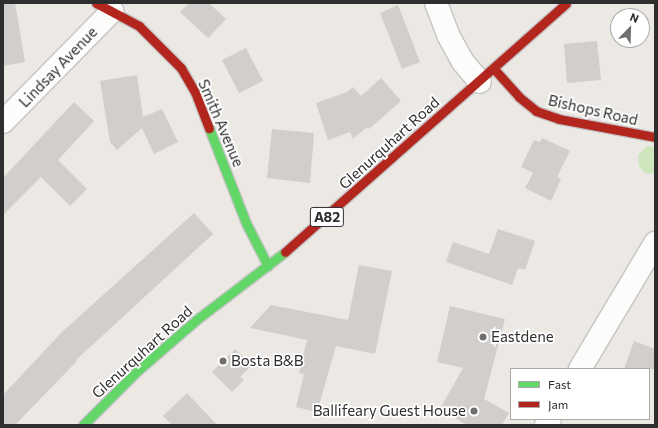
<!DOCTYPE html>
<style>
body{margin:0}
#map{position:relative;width:658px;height:428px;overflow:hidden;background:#ece8e4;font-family:Commissioner,sans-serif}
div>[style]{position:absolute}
.green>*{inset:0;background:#cee6be}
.building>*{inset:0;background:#d1cecb}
.roads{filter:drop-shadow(1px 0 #c5c4c5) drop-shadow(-1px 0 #c5c4c5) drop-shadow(0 1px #c5c4c5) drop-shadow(0 -1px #c5c4c5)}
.street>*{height:22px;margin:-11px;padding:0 11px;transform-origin:11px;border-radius:11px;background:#fcfcfb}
.fast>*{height:9px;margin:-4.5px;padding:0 4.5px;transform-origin:4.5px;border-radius:4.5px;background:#63d668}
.jam>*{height:9px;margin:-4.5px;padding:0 4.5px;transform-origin:4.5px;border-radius:4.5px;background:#b3261e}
.dots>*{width:11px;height:11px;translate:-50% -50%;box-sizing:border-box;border:2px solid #fff;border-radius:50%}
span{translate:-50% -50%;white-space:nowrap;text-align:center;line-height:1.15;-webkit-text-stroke:3.5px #fff;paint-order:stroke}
.shield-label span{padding:1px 3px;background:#fff;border:1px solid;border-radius:3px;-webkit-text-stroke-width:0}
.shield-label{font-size:14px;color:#2e2e2e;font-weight:700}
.street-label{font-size:15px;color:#2e2e2e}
.poi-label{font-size:15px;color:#2e2e2e}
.left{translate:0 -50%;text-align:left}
.right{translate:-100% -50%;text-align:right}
.frame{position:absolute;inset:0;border:4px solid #2e2e2e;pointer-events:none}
.legend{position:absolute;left:510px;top:368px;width:140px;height:52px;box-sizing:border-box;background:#fff;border:1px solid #ababab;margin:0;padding:5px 7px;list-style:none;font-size:12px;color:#2e2e2e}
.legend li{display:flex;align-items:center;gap:8px;height:20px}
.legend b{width:20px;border:1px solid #ababab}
.north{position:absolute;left:610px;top:8px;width:40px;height:40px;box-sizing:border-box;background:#fff;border:1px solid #ababab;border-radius:50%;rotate:23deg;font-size:11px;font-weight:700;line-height:16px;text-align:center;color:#2e2e2e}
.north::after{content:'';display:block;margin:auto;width:14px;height:18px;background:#706f6e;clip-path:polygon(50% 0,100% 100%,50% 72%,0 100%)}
</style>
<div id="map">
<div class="green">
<i style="clip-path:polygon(647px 146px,655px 147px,655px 174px,645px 173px,639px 166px,638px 155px)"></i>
</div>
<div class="building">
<i style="clip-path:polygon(3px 3px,15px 3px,25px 62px,3px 66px)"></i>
<i style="clip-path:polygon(189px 3px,209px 3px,226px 19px,208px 38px,180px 12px)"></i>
<i style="clip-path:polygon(398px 5px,420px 62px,402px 69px,380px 13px)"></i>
<i style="clip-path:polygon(597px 41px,601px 80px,567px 83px,564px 44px)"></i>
<i style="clip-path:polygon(246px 48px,263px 81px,239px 93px,222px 60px)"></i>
<i style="clip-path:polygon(137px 75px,143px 117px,162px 109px,178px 142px,154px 154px,142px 128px,117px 150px,110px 142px,100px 81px)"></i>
<i style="clip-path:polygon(381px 78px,401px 101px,369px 129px,367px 127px,353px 139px,350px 132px,328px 140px,316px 103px,347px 92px,353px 87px,361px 96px)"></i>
<i style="clip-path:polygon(74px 102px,94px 121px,58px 160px,87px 189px,70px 206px,41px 177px,3px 215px,3px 178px)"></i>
<i style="clip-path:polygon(272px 129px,314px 133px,310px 183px,267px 178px)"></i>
<i style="clip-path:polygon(542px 138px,570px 151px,557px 177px,561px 179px,551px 201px,525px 188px,533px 173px,521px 167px,534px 140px,540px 142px)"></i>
<i style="clip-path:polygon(194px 213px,213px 234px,76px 360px,77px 361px,15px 425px,3px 425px,3px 395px,62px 332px)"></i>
<i style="clip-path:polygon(498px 229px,535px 241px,525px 270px,518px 268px,512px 285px,446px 262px,453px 242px,489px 254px)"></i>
<i style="clip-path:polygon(359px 265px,392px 271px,375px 354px,336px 346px,317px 412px,296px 407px,304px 374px,299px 373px,307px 340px,250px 328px,271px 305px,348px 320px)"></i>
<i style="clip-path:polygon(450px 306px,505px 319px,484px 399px,509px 413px,502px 425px,467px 425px,440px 409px,463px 368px,437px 362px)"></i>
<i style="clip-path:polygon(634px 341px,655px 349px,655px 369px,624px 369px)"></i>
<i style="clip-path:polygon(235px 349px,252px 365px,240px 377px,244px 380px,232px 392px,212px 372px)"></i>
<i style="clip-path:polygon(187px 393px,217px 425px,172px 425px,163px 416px)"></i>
</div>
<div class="roads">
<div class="street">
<i style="left:436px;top:3px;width:34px;rotate:69deg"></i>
<i style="left:448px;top:35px;width:31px;rotate:61deg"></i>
<i style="left:463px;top:62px;width:26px;rotate:50deg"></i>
<i style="left:3px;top:122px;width:156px;rotate:-45.5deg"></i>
<i style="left:580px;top:369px;width:147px;rotate:-59.2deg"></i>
<i style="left:546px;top:425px;width:7px;rotate:-56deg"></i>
</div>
<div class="fast">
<i style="left:209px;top:128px;width:102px;rotate:68.7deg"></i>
<i style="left:246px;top:223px;width:48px;rotate:62.9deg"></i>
<i style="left:83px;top:425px;width:76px;rotate:-45deg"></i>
<i style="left:137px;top:371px;width:78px;rotate:-40.8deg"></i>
<i style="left:196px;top:320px;width:112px;rotate:-37.4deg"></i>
</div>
<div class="jam">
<i style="left:96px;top:3px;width:49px;rotate:28.1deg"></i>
<i style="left:139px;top:26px;width:59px;rotate:45deg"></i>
<i style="left:181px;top:68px;width:28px;rotate:60deg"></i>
<i style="left:195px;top:92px;width:39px;rotate:69deg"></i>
<i style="left:495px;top:70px;width:36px;rotate:48deg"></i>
<i style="left:519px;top:97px;width:22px;rotate:39deg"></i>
<i style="left:536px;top:111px;width:24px;rotate:19deg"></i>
<i style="left:559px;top:119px;width:98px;rotate:10.6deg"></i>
<i style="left:285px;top:252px;width:375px;rotate:-41.5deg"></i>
</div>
</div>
<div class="dots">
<i style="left:483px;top:337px;background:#706f6e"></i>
<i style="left:223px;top:361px;background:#706f6e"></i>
<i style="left:474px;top:411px;background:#706f6e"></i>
</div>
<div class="shield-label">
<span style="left:327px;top:217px">A82</span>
</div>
<div class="street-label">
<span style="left:58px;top:67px;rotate:-46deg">Lindsay Avenue</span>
<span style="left:593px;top:110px;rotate:13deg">Bishops Road</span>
<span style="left:221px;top:123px;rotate:67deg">Smith Avenue</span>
<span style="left:389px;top:143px;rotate:-42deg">Glenurquhart Road</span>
<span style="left:142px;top:352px;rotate:-42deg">Glenurquhart Road</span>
</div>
<div class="poi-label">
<span class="left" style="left:491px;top:337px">Eastdene</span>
<span class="left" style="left:231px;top:361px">Bosta B&amp;B</span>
<span class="right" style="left:466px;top:411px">Ballifeary Guest House</span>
</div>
<div class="frame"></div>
<ul class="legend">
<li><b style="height:5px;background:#63d668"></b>Fast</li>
<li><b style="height:5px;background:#b3261e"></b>Jam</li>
</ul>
<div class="north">N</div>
</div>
